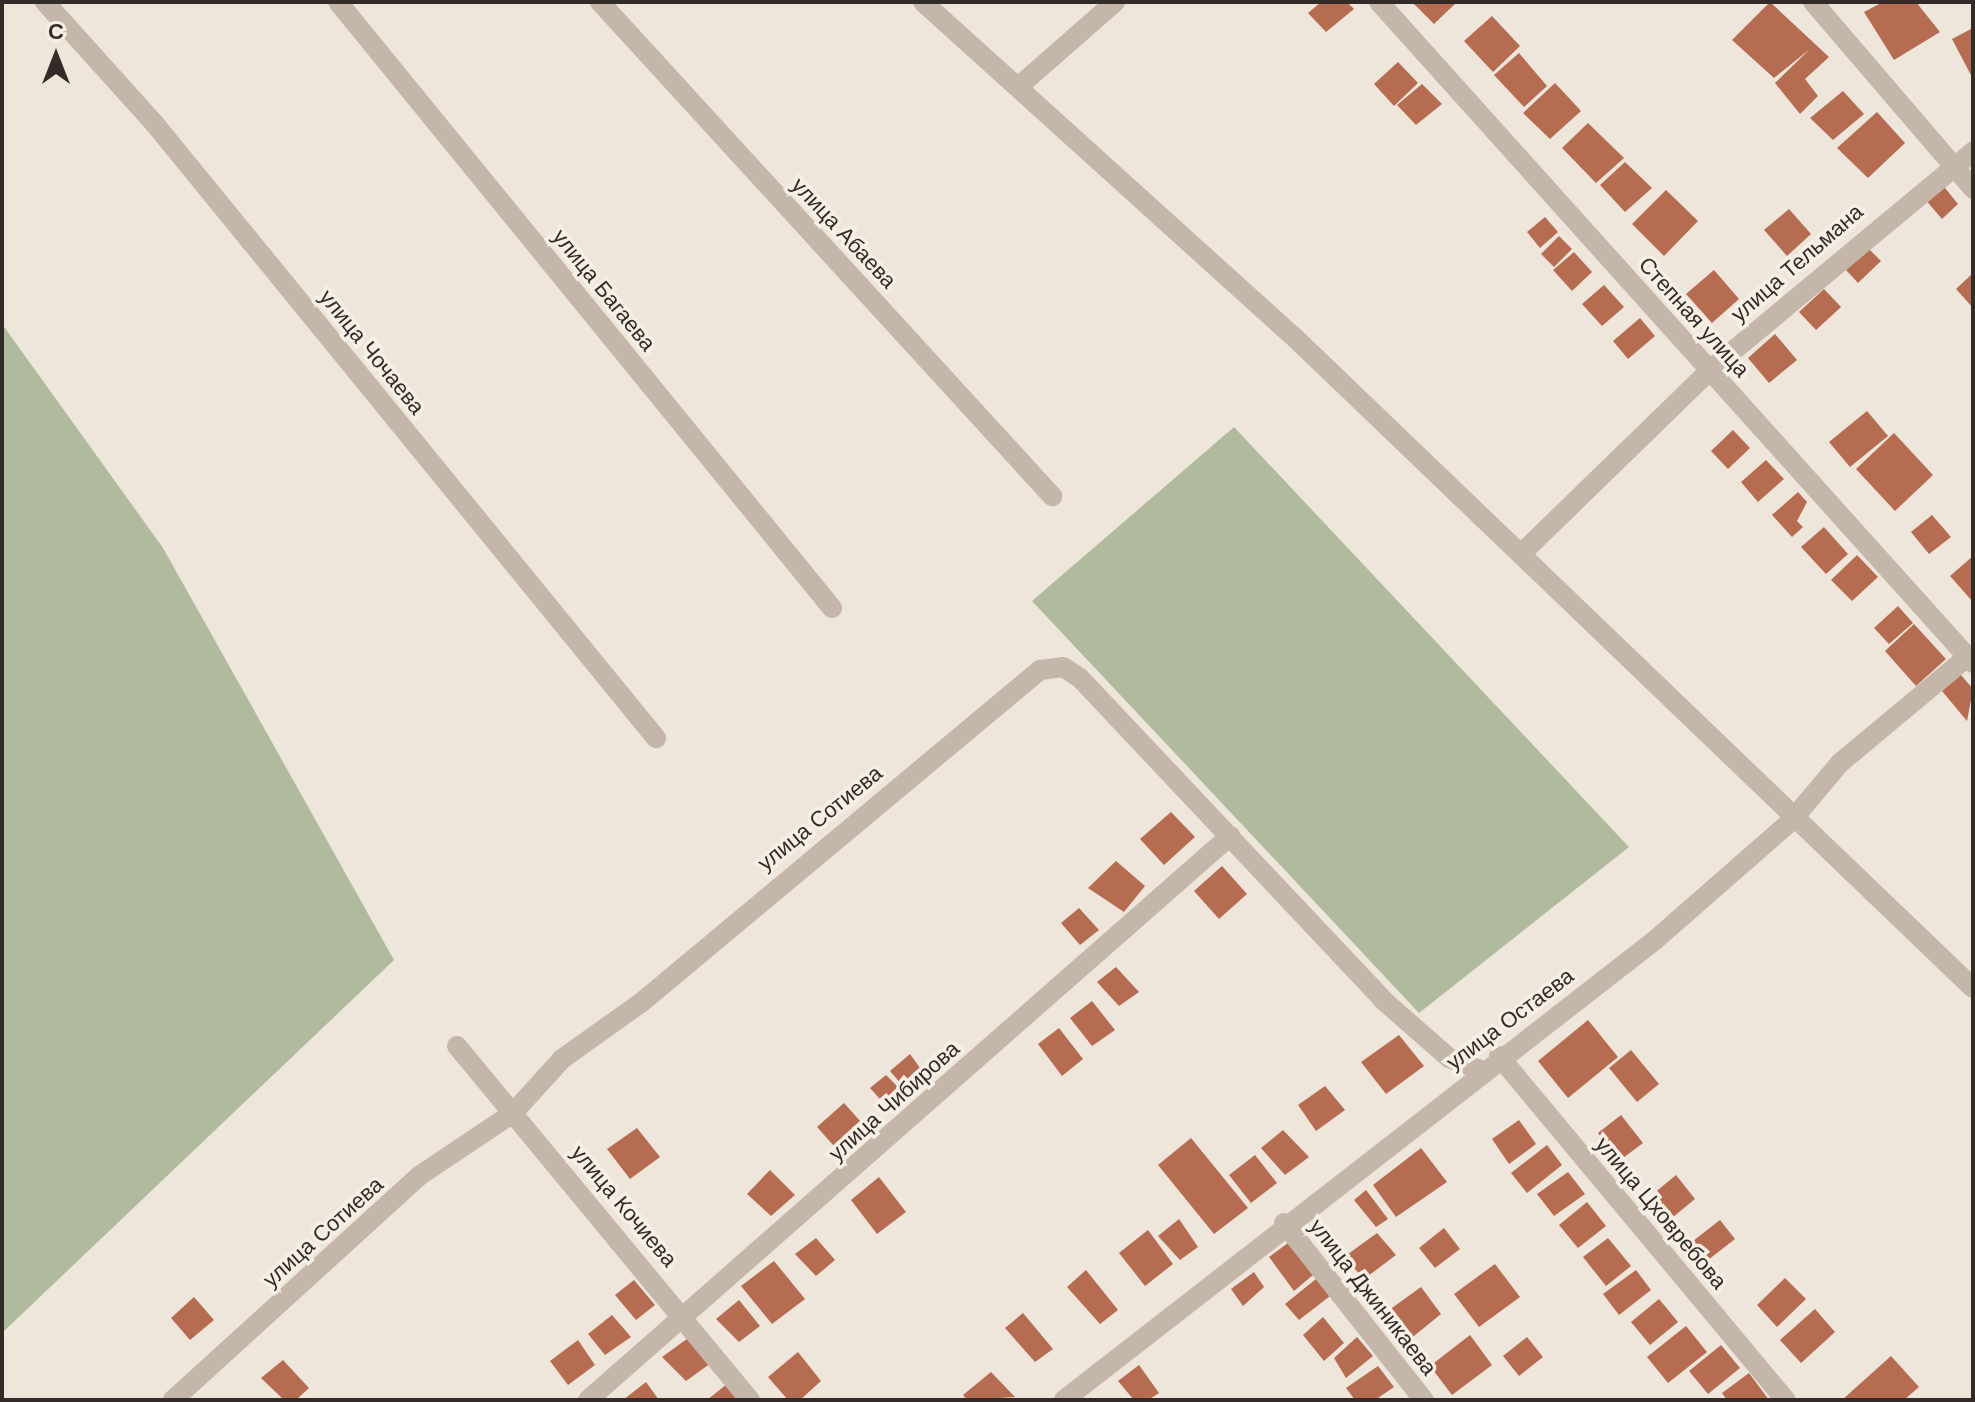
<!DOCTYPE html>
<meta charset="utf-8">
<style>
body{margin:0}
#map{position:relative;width:1975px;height:1402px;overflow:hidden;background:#eee5db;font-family:Helvetica,sans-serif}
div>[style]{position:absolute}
.green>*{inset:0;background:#b0bb9d}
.building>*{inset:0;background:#b66c51}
.street>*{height:20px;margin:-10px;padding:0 10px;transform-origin:10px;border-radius:10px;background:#c4b6a8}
span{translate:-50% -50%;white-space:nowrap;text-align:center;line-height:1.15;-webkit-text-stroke:7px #f6efe6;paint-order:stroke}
.street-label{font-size:22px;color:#322b27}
.frame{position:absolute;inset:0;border:4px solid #322b27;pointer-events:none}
.north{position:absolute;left:16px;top:16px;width:80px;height:80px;-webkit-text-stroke:6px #f6efe6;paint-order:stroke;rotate:0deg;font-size:22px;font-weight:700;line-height:32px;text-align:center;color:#322b27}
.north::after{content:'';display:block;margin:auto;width:28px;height:36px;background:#322b27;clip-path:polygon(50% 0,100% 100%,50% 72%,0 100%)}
</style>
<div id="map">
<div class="green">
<i style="clip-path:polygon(2px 324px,163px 548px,394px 960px,2px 1333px)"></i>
<i style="clip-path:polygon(1234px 427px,1629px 847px,1419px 1013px,1032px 601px)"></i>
</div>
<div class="building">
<i style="clip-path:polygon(1321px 2px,1347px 2px,1354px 9px,1326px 32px,1308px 13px)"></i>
<i style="clip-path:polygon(1412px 2px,1457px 2px,1434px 24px)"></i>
<i style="clip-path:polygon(1770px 2px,1829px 57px,1805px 79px,1818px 96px,1800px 114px,1775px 83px,1810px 49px,1774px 78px,1732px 40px)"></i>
<i style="clip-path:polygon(1883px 2px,1916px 2px,1940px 32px,1894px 60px,1864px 12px)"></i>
<i style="clip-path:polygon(1492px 16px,1520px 46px,1493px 72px,1464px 41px)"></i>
<i style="clip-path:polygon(1973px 28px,1973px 79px,1952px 39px)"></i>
<i style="clip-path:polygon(1519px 53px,1547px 86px,1524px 107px,1494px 75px)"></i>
<i style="clip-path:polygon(1398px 62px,1418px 83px,1394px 106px,1374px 84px)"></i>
<i style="clip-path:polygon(1555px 83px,1581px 111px,1550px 139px,1523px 113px)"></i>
<i style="clip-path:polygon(1422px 84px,1442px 104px,1416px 125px,1397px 105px)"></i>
<i style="clip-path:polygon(1843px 91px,1864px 114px,1833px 140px,1810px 118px)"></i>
<i style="clip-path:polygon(1877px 112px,1905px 143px,1868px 178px,1837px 148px)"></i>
<i style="clip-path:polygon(1588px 123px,1624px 158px,1596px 183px,1562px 148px)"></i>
<i style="clip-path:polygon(1625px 162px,1652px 188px,1625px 212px,1600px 185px)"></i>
<i style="clip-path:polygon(1941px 183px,1958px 204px,1942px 219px,1924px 198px)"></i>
<i style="clip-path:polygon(1666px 190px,1698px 221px,1664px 256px,1632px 224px)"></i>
<i style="clip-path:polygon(1789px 209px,1811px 234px,1787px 256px,1764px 230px)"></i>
<i style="clip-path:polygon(1545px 217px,1558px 232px,1540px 248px,1527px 232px)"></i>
<i style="clip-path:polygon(1559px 236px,1572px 249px,1554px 267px,1541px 254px)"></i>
<i style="clip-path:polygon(1869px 249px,1881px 261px,1858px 283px,1846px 270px)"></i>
<i style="clip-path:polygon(1574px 252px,1592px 272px,1572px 291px,1553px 270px)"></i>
<i style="clip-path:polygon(1714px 270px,1739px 299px,1712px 323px,1686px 294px)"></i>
<i style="clip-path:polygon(1973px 273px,1973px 308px,1956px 289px)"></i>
<i style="clip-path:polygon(1604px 285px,1624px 307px,1602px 326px,1582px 304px)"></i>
<i style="clip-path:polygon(1824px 289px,1841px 307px,1816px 330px,1799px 312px)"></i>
<i style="clip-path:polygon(1640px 318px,1655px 336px,1628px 359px,1613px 341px)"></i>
<i style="clip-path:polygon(1775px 334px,1797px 360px,1769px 383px,1748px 358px)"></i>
<i style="clip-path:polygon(1867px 411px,1888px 436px,1850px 467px,1829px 442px)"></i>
<i style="clip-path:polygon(1733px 430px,1750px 448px,1728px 469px,1711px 451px)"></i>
<i style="clip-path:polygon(1894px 433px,1933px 475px,1895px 511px,1856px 469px)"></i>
<i style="clip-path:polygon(1766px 460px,1784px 479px,1758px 502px,1741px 482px)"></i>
<i style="clip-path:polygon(1798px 492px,1807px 502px,1797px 521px,1803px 527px,1792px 537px,1772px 515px)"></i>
<i style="clip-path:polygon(1932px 515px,1951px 537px,1929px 554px,1911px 532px)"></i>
<i style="clip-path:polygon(1824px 527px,1848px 554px,1826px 574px,1801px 547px)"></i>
<i style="clip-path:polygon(1857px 555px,1878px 577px,1852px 601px,1831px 580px)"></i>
<i style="clip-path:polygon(1973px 556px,1973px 602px,1950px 576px)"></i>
<i style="clip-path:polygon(1898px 606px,1913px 623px,1889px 644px,1874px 628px)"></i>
<i style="clip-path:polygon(1914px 624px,1946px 659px,1916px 686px,1885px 651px)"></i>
<i style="clip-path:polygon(1961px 675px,1973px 689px,1967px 721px,1942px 691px)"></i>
<i style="clip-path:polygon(1171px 812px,1195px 837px,1164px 865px,1140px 839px)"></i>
<i style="clip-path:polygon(1116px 861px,1145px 886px,1124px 912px,1088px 888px)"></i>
<i style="clip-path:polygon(1222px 866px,1247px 894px,1219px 919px,1194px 891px)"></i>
<i style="clip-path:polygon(1079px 908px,1099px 930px,1080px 945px,1061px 923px)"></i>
<i style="clip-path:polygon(1116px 967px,1139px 992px,1119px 1006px,1097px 982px)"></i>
<i style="clip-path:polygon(1092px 1001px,1115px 1030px,1092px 1046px,1070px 1018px)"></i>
<i style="clip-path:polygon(1588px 1020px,1618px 1057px,1568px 1098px,1538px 1061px)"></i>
<i style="clip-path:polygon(1059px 1028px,1083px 1059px,1062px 1076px,1038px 1044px)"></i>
<i style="clip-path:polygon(1399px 1035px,1424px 1066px,1386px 1094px,1361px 1062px)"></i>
<i style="clip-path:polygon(1631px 1050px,1659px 1084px,1637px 1102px,1609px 1068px)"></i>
<i style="clip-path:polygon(910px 1054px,928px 1079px,909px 1093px,890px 1071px)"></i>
<i style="clip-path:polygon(886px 1075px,908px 1097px,890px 1110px,870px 1088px)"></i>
<i style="clip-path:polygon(1325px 1086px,1345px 1110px,1316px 1131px,1298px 1105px)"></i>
<i style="clip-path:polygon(844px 1103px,870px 1132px,842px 1155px,817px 1127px)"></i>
<i style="clip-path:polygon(1621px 1115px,1643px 1143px,1619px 1161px,1598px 1133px)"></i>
<i style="clip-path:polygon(1519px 1120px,1536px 1144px,1509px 1164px,1492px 1139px)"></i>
<i style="clip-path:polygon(637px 1128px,660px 1157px,630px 1179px,607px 1149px)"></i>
<i style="clip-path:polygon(1283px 1130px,1309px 1157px,1285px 1175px,1261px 1148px)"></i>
<i style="clip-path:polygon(1191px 1138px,1248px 1208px,1214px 1234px,1158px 1165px)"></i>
<i style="clip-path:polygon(1547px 1145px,1562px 1165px,1527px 1193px,1511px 1173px)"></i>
<i style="clip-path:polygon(1421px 1148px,1447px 1182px,1396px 1217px,1373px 1185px)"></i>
<i style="clip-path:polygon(1255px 1155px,1277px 1183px,1251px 1203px,1229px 1175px)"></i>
<i style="clip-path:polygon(770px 1170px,795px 1195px,771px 1216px,747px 1194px)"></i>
<i style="clip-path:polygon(1568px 1172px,1585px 1194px,1554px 1216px,1537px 1194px)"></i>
<i style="clip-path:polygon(1676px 1175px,1695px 1199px,1667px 1222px,1647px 1199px)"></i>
<i style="clip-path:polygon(879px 1177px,906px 1212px,877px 1234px,851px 1200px)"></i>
<i style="clip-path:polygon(1366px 1190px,1388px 1219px,1376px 1227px,1354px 1200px)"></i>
<i style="clip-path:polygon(1587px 1202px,1606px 1226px,1578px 1248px,1559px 1225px)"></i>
<i style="clip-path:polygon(1179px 1219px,1198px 1247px,1180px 1260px,1158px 1236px)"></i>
<i style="clip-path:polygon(1720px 1220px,1735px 1239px,1708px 1260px,1693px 1241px)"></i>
<i style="clip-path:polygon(1444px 1228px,1460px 1249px,1435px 1268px,1419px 1248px)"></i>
<i style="clip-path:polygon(1148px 1230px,1173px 1264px,1145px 1286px,1119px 1253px)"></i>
<i style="clip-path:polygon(1377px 1233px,1396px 1255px,1364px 1279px,1344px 1257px)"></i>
<i style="clip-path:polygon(816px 1238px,835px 1260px,816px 1276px,795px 1254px)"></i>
<i style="clip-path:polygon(1608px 1238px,1631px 1266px,1606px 1286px,1583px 1257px)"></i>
<i style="clip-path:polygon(1288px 1243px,1313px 1275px,1294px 1291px,1269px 1257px)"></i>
<i style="clip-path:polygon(774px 1261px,805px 1299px,772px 1324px,741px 1286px)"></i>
<i style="clip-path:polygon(1495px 1264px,1520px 1297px,1479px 1327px,1454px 1294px)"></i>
<i style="clip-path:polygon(1086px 1270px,1118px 1310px,1100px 1324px,1067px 1287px)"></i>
<i style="clip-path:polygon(1636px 1270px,1651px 1290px,1619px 1315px,1603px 1294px)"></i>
<i style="clip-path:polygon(1254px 1272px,1264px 1287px,1243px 1306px,1231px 1289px)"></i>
<i style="clip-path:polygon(1785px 1278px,1806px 1299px,1777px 1327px,1757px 1305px)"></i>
<i style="clip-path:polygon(1316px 1279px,1330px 1296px,1299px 1320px,1285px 1304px)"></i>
<i style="clip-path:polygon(634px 1280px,655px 1305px,636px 1320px,615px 1295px)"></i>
<i style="clip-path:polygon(1421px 1287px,1441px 1314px,1409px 1340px,1385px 1313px)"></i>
<i style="clip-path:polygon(194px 1297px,214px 1320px,190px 1340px,171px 1318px)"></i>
<i style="clip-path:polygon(1659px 1299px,1678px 1322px,1650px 1345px,1631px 1322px)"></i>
<i style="clip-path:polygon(739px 1300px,760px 1326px,739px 1342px,716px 1319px)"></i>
<i style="clip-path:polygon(1815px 1309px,1835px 1332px,1801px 1363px,1780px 1340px)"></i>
<i style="clip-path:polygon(1023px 1313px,1053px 1349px,1035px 1362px,1005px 1328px)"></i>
<i style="clip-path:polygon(612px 1315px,631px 1337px,605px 1355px,588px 1334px)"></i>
<i style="clip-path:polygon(1323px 1317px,1344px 1343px,1324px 1361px,1303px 1335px)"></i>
<i style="clip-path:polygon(1686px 1326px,1707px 1352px,1668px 1383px,1647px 1357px)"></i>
<i style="clip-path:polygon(1470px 1335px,1492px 1365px,1452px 1395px,1430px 1366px)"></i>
<i style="clip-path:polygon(691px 1336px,711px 1363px,686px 1381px,662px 1357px)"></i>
<i style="clip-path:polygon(1357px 1337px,1373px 1356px,1346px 1378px,1334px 1358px)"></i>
<i style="clip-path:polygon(1527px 1337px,1543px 1357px,1519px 1376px,1503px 1356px)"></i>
<i style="clip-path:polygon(578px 1340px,595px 1365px,568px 1385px,550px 1361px)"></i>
<i style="clip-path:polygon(1721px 1345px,1740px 1368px,1708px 1394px,1689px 1371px)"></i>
<i style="clip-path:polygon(798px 1352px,821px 1381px,800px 1400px,788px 1400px,768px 1377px)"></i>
<i style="clip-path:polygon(1891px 1356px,1919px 1387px,1904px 1400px,1842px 1400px)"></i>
<i style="clip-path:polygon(283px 1360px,309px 1388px,296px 1400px,284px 1400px,261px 1378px)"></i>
<i style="clip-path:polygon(1139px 1365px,1159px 1393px,1148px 1400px,1134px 1400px,1118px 1381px)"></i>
<i style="clip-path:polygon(1378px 1366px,1394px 1387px,1375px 1400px,1355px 1400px,1346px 1388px)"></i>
<i style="clip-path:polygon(991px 1372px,1015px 1397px,967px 1400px,963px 1395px)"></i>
<i style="clip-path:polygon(1749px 1373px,1769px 1400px,1727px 1400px,1722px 1393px)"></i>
<i style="clip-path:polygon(646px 1382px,659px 1400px,623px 1400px)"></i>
<i style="clip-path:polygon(727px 1384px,740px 1400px,707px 1400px)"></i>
</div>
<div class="street">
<i style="left:45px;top:2px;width:163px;rotate:48deg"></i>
<i style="left:154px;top:123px;width:794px;rotate:50.78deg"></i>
<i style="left:338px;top:2px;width:782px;rotate:50.81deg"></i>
<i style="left:600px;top:2px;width:670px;rotate:47.54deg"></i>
<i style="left:923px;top:2px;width:497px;rotate:42.1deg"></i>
<i style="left:1292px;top:335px;width:943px;rotate:43.8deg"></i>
<i style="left:1379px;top:2px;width:889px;rotate:48.06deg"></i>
<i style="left:1813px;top:2px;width:246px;rotate:49.4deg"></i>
<i style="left:1018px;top:87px;width:129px;rotate:-41.2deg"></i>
<i style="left:1522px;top:553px;width:262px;rotate:-44.2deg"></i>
<i style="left:1710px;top:370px;width:342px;rotate:-39.7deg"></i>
<i style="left:457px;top:1046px;width:460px;rotate:50.4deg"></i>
<i style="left:1499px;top:1056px;width:448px;rotate:50.2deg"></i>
<i style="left:1284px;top:1223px;width:226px;rotate:51.7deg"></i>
<i style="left:173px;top:1400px;width:333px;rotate:-42.3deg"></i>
<i style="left:419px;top:1176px;width:113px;rotate:-33.8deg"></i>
<i style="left:513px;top:1113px;width:73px;rotate:-47.8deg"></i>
<i style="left:562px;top:1059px;width:98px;rotate:-35.5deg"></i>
<i style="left:642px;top:1002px;width:518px;rotate:-39.83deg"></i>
<i style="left:1040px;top:670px;width:23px;rotate:-7deg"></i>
<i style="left:1063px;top:667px;width:20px;rotate:33deg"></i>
<i style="left:1080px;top:678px;width:442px;rotate:46.7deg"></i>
<i style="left:1383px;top:1000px;width:88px;rotate:41.3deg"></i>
<i style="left:1449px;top:1058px;width:34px;rotate:21deg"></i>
<i style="left:588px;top:1400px;width:855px;rotate:-41.3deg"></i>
<i style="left:1064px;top:1400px;width:748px;rotate:-37.88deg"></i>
<i style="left:1654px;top:941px;width:184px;rotate:-41.2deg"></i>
<i style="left:1792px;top:820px;width:75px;rotate:-49.9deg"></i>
<i style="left:1840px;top:763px;width:165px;rotate:-39.8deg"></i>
</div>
<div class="street-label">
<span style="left:844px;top:233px;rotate:47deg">улица Абаева</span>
<span style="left:1797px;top:263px;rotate:-41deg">улица Тельмана</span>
<span style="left:604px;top:290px;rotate:51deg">улица Багаева</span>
<span style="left:1694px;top:317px;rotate:48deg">Степная улица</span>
<span style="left:372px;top:352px;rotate:51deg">улица Чочаева</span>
<span style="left:820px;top:818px;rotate:-39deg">улица Сотиева</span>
<span style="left:1510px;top:1019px;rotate:-37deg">улица Остаева</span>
<span style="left:894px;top:1101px;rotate:-42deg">улица Чибирова</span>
<span style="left:624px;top:1206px;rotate:50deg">улица Кочиева</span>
<span style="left:1661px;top:1213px;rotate:50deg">улица Цховребова</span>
<span style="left:323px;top:1232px;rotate:-42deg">улица Сотиева</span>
<span style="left:1373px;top:1297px;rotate:52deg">улица Джиникаева</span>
</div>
<div class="frame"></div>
<div class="north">С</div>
</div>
